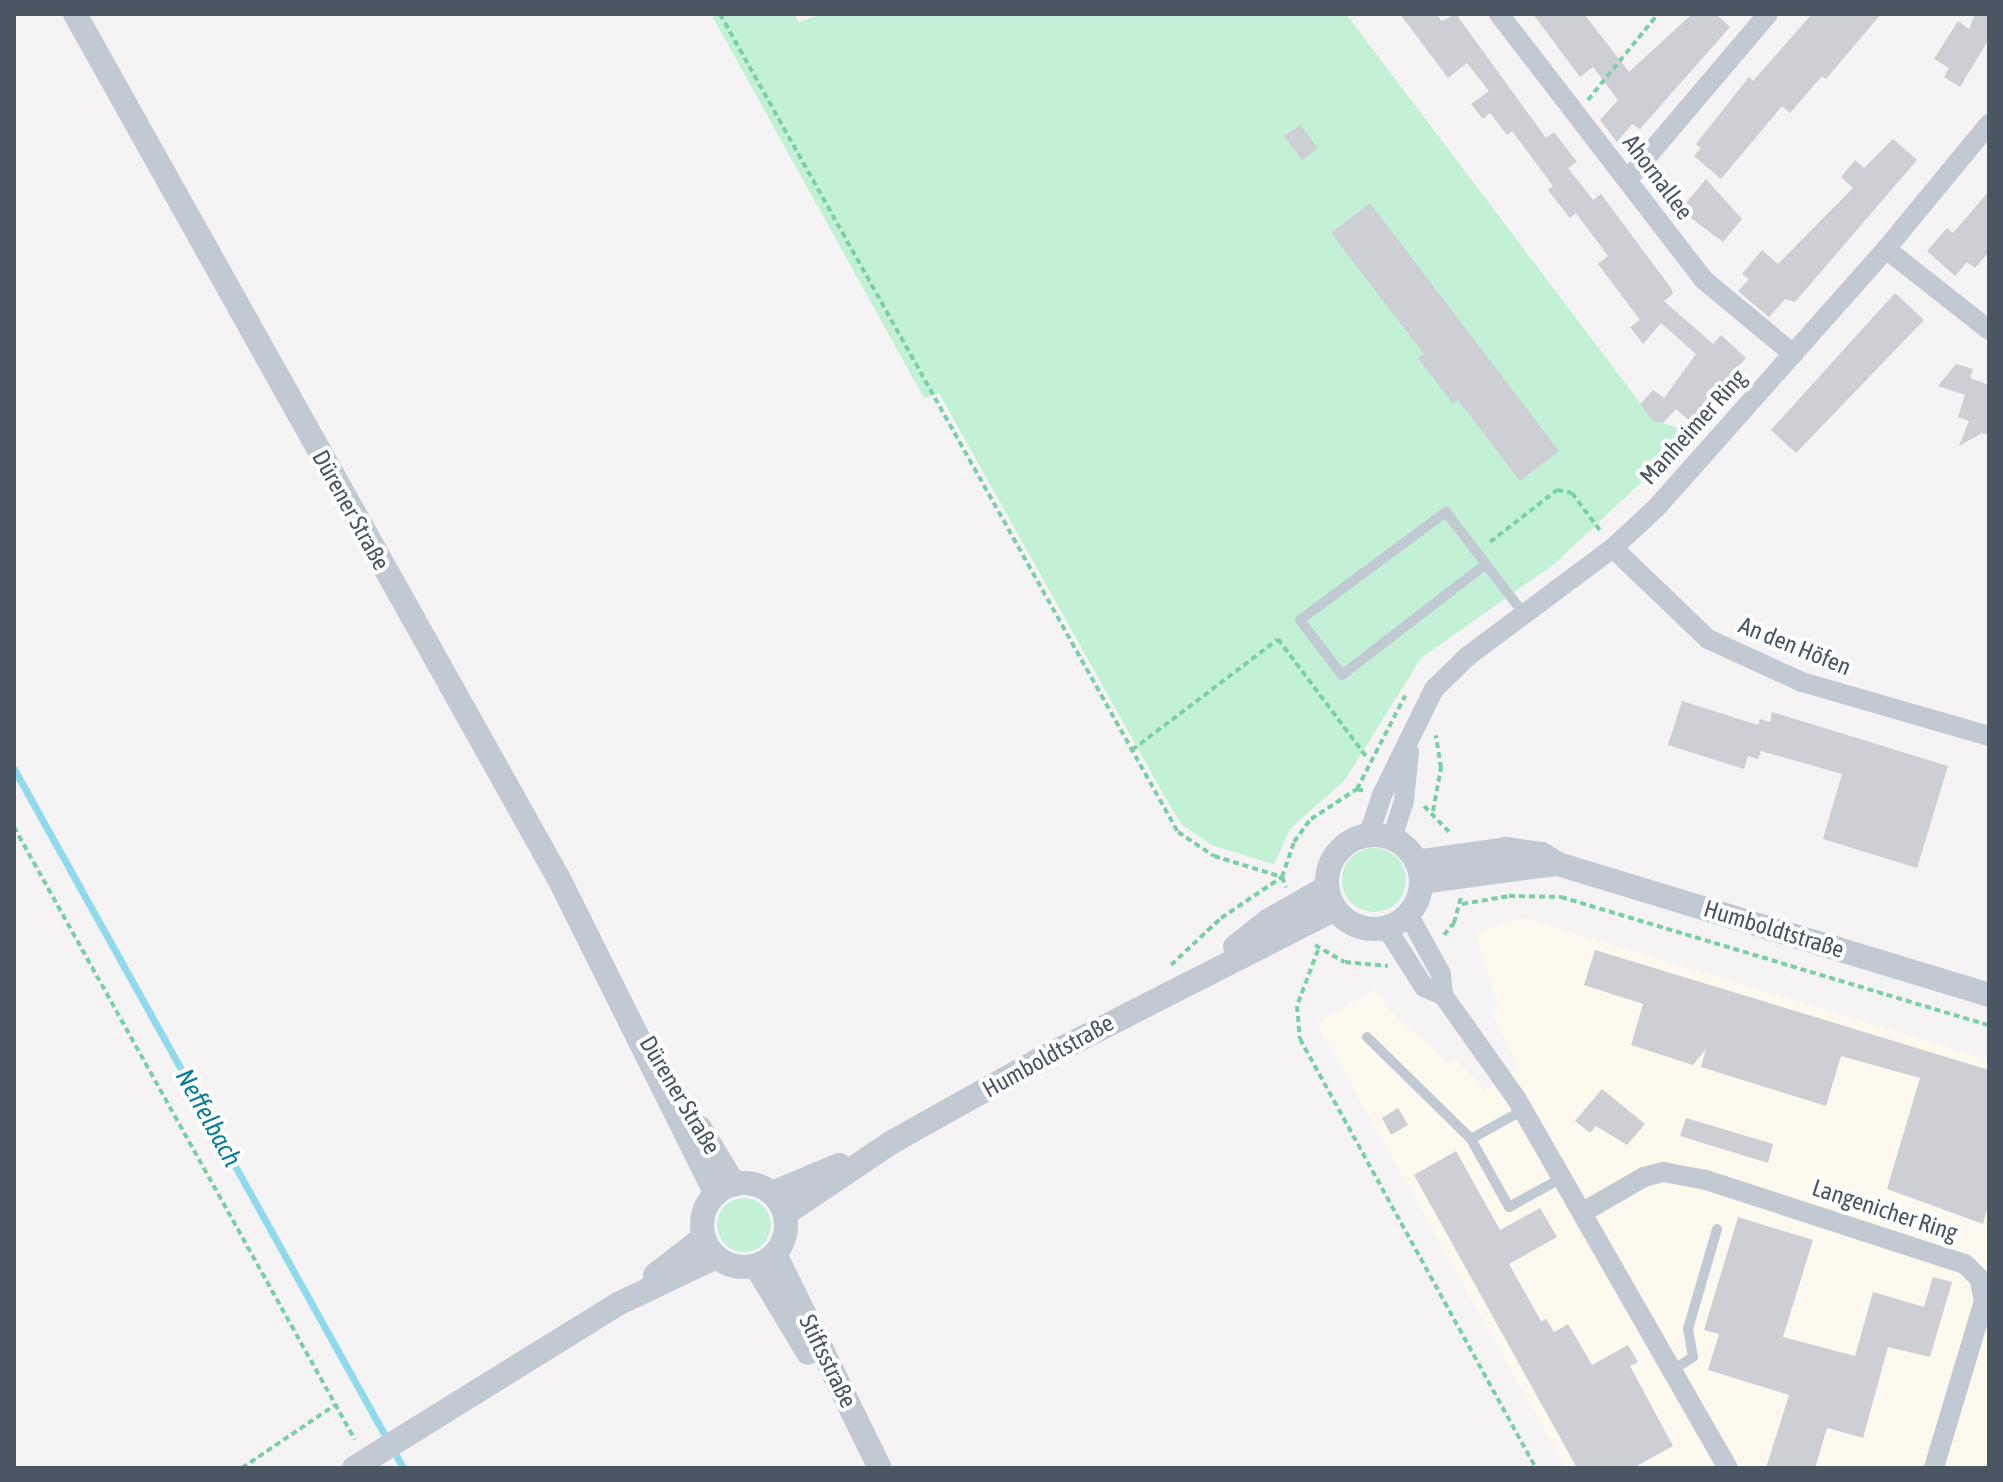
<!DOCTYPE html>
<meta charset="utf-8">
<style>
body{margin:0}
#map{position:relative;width:2003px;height:1482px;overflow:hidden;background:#f5f3f3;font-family:"Asap Condensed",sans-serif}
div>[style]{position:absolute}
.commercial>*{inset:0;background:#fdf9ef}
.green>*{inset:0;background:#c3f1d5}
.round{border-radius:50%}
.stream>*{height:7px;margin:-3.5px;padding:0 3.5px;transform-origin:3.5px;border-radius:3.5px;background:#90daee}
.building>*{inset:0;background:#cdcfd5}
.path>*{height:4px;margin-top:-2px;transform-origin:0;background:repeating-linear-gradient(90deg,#7ad0a6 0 6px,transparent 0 10px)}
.service>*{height:10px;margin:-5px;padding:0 5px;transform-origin:5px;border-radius:5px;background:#c1cad2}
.minor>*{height:20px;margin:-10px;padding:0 10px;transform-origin:10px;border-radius:10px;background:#c1cad2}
.tertiary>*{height:24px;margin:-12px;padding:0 12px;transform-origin:12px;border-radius:12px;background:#c1cad2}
.tertiary>.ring{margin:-12px;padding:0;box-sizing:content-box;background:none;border:24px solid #c1cad2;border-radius:50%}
.tertiary-bridge>*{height:24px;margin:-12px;padding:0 12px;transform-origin:12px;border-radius:12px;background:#c1cad2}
span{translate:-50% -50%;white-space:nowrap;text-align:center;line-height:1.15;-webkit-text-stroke:8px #fff;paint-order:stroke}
.street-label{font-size:24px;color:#4a5661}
.water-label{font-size:26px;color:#0c7c9b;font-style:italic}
.frame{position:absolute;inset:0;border:16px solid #4a5661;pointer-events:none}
</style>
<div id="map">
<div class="commercial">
<i style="clip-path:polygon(1524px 918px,1989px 1060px,1989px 1468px,1566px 1468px,1317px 1023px,1376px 989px,1390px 1010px,1449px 1065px,1456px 1059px,1484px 1090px,1519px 1068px,1490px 1011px,1499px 1008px,1476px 933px)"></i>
</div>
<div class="green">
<i style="clip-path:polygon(711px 14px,794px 14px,799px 22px,823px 14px,1346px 14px,1653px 420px,1694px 433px,1553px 565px,1421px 658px,1345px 780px,1290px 829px,1274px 864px,1212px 845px,1181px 824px,1165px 797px,939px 393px,924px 398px)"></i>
<i class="round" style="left:1342px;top:848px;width:64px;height:64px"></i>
<i class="round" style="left:717px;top:1198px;width:54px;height:54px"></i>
</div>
<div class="stream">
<i style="left:14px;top:769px;width:800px;rotate:60.9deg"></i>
</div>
<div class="building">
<i style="clip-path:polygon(1400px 14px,1436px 14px,1442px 21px,1456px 14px,1546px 138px,1554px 132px,1577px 162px,1568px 168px,1593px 200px,1601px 194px,1671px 288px,1673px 294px,1664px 301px,1713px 344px,1721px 335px,1746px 358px,1690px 421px,1676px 409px,1663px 423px,1653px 421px,1640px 404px,1653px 390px,1664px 398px,1696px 354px,1661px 323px,1643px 344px,1630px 327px,1640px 320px,1598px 264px,1608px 256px,1576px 213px,1570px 218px,1548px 190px,1553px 186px,1512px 131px,1507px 135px,1490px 113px,1483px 119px,1471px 104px,1489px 91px,1467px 63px,1448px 78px)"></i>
<i style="clip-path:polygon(1533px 14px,1584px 14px,1629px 72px,1692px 14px,1716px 14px,1730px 27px,1640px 129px,1632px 124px,1617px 142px,1600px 120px,1618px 100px,1593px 67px,1580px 77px)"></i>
<i style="clip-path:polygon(1812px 14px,1881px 14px,1826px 79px,1822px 76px,1790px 113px,1782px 106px,1721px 179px,1694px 156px,1701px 148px,1696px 144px,1749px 77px,1753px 81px)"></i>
<i style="clip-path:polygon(1975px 14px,1989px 14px,1989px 39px,1960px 87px,1944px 77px,1949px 68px,1934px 59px,1958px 21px,1969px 29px)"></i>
<i style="clip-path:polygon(1300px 125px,1318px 148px,1302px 160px,1284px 136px)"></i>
<i style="clip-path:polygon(1893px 139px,1917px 160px,1795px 302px,1785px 299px,1769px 317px,1738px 291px,1749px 279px,1742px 274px,1762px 250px,1778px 264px,1853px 188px,1841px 177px,1855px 160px,1864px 168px)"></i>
<i style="clip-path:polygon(1706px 179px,1742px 219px,1723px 242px,1680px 210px)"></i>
<i style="clip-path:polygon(1989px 191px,1989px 252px,1975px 268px,1967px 262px,1955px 276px,1927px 251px,1947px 228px,1953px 233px)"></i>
<i style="clip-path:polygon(1370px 203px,1559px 451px,1520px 481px,1458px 400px,1453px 404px,1418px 358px,1424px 354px,1331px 233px)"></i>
<i style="clip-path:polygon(1895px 293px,1924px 320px,1796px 453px,1771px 430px)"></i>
<i style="clip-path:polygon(1956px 364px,1973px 369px,1970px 378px,1989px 385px,1989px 435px,1982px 433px,1959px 446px,1969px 421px,1958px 417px,1965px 395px,1938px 386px)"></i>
<i style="clip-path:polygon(1682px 701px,1758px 725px,1760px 719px,1770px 722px,1772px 712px,1948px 766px,1917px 868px,1823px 839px,1842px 774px,1761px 751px,1758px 759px,1748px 756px,1744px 769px,1668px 745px)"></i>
<i style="clip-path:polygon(1595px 950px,1989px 1070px,1989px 1202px,1983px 1224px,1887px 1189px,1920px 1078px,1841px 1056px,1826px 1106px,1701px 1067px,1706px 1049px,1693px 1065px,1631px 1045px,1643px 1004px,1584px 985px)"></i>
<i style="clip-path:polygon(1602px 1089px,1645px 1124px,1627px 1145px,1596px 1126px,1590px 1133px,1575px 1121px)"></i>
<i style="clip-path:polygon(1398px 1108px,1408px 1125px,1391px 1135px,1382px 1118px)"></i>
<i style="clip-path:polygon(1686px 1118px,1773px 1144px,1768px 1163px,1680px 1136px)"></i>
<i style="clip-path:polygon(1456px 1151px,1500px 1230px,1540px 1208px,1557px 1237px,1509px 1264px,1541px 1321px,1546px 1319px,1554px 1332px,1568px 1324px,1592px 1365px,1628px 1345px,1638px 1362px,1630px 1366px,1673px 1446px,1633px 1468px,1577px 1468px,1414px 1175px)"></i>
<i style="clip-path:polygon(1738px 1217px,1813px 1240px,1783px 1337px,1855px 1356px,1873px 1292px,1924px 1307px,1933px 1277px,1952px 1282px,1930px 1357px,1888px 1347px,1863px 1438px,1827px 1428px,1815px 1468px,1766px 1468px,1789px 1395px,1708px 1370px,1719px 1334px,1704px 1330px)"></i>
</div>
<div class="path">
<i style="left:720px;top:14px;width:937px;rotate:60.76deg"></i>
<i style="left:1178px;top:832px;width:43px;rotate:33.7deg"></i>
<i style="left:1214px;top:856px;width:71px;rotate:17.2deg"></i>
<i style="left:1282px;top:877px;width:11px;rotate:68deg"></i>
<i style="left:1588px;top:100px;width:111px;rotate:-50.9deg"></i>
<i style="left:1490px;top:542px;width:85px;rotate:-37.8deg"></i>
<i style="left:1557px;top:490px;width:15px;rotate:11deg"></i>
<i style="left:1572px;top:493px;width:50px;rotate:53.1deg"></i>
<i style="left:1132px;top:750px;width:183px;rotate:-37.2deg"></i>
<i style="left:1278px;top:639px;width:150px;rotate:53.1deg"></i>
<i style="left:1357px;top:789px;width:105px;rotate:-62.7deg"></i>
<i style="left:1424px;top:806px;width:39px;rotate:46deg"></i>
<i style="left:1433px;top:811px;width:44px;rotate:-79.5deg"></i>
<i style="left:1441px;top:768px;width:33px;rotate:-99deg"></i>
<i style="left:14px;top:827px;width:701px;rotate:60.91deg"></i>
<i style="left:1462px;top:904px;width:48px;rotate:-9.7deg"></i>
<i style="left:1509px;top:896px;width:52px;rotate:1.1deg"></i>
<i style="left:1561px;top:897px;width:447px;rotate:16.7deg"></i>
<i style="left:1444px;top:935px;width:16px;rotate:-50deg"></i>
<i style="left:1454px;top:923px;width:27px;rotate:-75deg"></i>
<i style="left:1315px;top:945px;width:34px;rotate:30deg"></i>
<i style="left:1345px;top:962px;width:43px;rotate:5.3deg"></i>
<i style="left:1318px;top:950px;width:60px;rotate:110.6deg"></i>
<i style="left:1297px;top:1006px;width:33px;rotate:85deg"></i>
<i style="left:1300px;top:1039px;width:490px;rotate:61.2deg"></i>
<i style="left:1171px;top:965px;width:69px;rotate:-43.2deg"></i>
<i style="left:1221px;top:918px;width:73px;rotate:-33.9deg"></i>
<i style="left:1282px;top:877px;width:37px;rotate:-71deg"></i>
<i style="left:1294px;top:842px;width:29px;rotate:-54deg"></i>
<i style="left:1311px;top:819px;width:55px;rotate:-33.1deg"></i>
<i style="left:1357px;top:789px;width:8px;rotate:14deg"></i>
<i style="left:242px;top:1468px;width:112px;rotate:-34.1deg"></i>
</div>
<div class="service">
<i style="left:1486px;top:564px;width:182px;rotate:142.4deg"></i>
<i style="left:1342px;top:675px;width:69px;rotate:-127.4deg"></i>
<i style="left:1300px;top:620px;width:182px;rotate:-36.5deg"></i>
<i style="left:1446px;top:512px;width:128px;rotate:52.6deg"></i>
<i style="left:1367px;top:1037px;width:146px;rotate:44.4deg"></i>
<i style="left:1523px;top:1110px;width:60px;rotate:150.9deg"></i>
<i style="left:1471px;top:1139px;width:78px;rotate:60.8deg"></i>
<i style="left:1509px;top:1207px;width:60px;rotate:-28.7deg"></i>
<i style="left:1673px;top:1370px;width:24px;rotate:-33deg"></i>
<i style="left:1693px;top:1357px;width:28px;rotate:-100deg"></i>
<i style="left:1688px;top:1329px;width:104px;rotate:-73.8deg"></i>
</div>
<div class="minor">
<i style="left:1499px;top:14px;width:336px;rotate:52.4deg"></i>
<i style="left:1704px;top:280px;width:116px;rotate:39.7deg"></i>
<i style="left:1628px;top:179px;width:216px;rotate:-49.7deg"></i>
<i style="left:1886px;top:249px;width:131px;rotate:38.2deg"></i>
<i style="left:1613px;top:548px;width:132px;rotate:43.8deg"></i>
<i style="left:1708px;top:639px;width:103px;rotate:24.6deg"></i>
<i style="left:1802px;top:682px;width:195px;rotate:16.1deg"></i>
<i style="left:1369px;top:834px;width:41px;rotate:-71.6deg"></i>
<i style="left:1382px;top:795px;width:118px;rotate:-63.9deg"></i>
<i style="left:1434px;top:689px;width:47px;rotate:-44.1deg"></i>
<i style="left:1468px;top:656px;width:181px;rotate:-36.7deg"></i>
<i style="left:1613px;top:548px;width:60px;rotate:-43deg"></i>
<i style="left:1657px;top:507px;width:345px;rotate:-48.4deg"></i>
<i style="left:1886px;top:249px;width:162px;rotate:-50.5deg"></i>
<i style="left:1392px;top:838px;width:40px;rotate:-72deg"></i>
<i style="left:1404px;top:800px;width:48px;rotate:-84.1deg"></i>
<i style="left:1408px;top:914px;width:68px;rotate:61.2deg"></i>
<i style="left:1441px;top:974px;width:21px;rotate:85deg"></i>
<i style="left:1386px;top:927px;width:71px;rotate:57.7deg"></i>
<i style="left:1424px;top:987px;width:21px;rotate:23deg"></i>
<i style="left:1443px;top:995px;width:126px;rotate:54.7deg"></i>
<i style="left:1516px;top:1098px;width:426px;rotate:60.2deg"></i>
<i style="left:1585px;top:1211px;width:68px;rotate:-30deg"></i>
<i style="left:1644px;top:1177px;width:20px;rotate:-15deg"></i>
<i style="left:1663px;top:1172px;width:44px;rotate:10.5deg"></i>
<i style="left:1706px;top:1180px;width:272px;rotate:18deg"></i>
<i style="left:1965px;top:1264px;width:20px;rotate:45deg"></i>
<i style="left:1979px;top:1278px;width:24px;rotate:78deg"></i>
<i style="left:1984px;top:1301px;width:174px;rotate:106.7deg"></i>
</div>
<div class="tertiary">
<i style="left:75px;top:14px;width:989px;rotate:60.77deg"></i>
<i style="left:558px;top:877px;width:354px;rotate:63.5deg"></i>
<i class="ring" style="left:1327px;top:835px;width:70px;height:70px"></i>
<i style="left:1416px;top:862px;width:91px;rotate:-8.2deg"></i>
<i style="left:1506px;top:849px;width:36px;rotate:8deg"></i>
<i style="left:1542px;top:854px;width:19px;rotate:32deg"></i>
<i style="left:1558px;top:864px;width:450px;rotate:16.9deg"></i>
<i style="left:1421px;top:882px;width:136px;rotate:-7.6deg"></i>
<i style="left:1235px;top:947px;width:43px;rotate:-38.5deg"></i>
<i style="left:1269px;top:920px;width:67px;rotate:-29.6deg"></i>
<i style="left:700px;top:1128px;width:66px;rotate:58.7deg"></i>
<i class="ring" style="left:702px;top:1183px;width:60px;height:60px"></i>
<i style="left:772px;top:1193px;width:73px;rotate:-22.7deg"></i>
<i style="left:785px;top:1214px;width:129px;rotate:-33.9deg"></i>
<i style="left:892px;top:1142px;width:168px;rotate:-29.2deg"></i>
<i style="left:1039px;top:1060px;width:332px;rotate:-27deg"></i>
<i style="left:775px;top:1254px;width:238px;rotate:63.9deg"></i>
<i style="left:756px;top:1266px;width:101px;rotate:59.1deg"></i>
<i style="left:655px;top:1275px;width:62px;rotate:-37.8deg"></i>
<i style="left:418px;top:1428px;width:235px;rotate:-31.8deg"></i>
<i style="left:618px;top:1304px;width:109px;rotate:-25.6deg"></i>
</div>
<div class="tertiary-bridge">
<i style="left:354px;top:1468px;width:75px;rotate:-32deg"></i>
</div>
<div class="street-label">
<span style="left:1658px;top:177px;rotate:53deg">Ahornallee</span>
<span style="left:1693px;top:427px;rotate:-48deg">Manheimer Ring</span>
<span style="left:351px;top:510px;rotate:61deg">Dürener Straße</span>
<span style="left:1795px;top:646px;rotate:22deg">An den Höfen</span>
<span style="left:1774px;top:929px;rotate:17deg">Humboldtstraße</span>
<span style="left:1048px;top:1056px;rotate:-29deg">Humboldtstraße</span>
<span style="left:680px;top:1095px;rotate:59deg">Dürener Straße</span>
<span style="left:1885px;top:1210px;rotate:18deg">Langenicher Ring</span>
<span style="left:828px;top:1361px;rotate:64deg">Stiftsstraße</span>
</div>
<div class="water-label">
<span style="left:208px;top:1118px;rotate:61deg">Neffelbach</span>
</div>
<div class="frame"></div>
</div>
